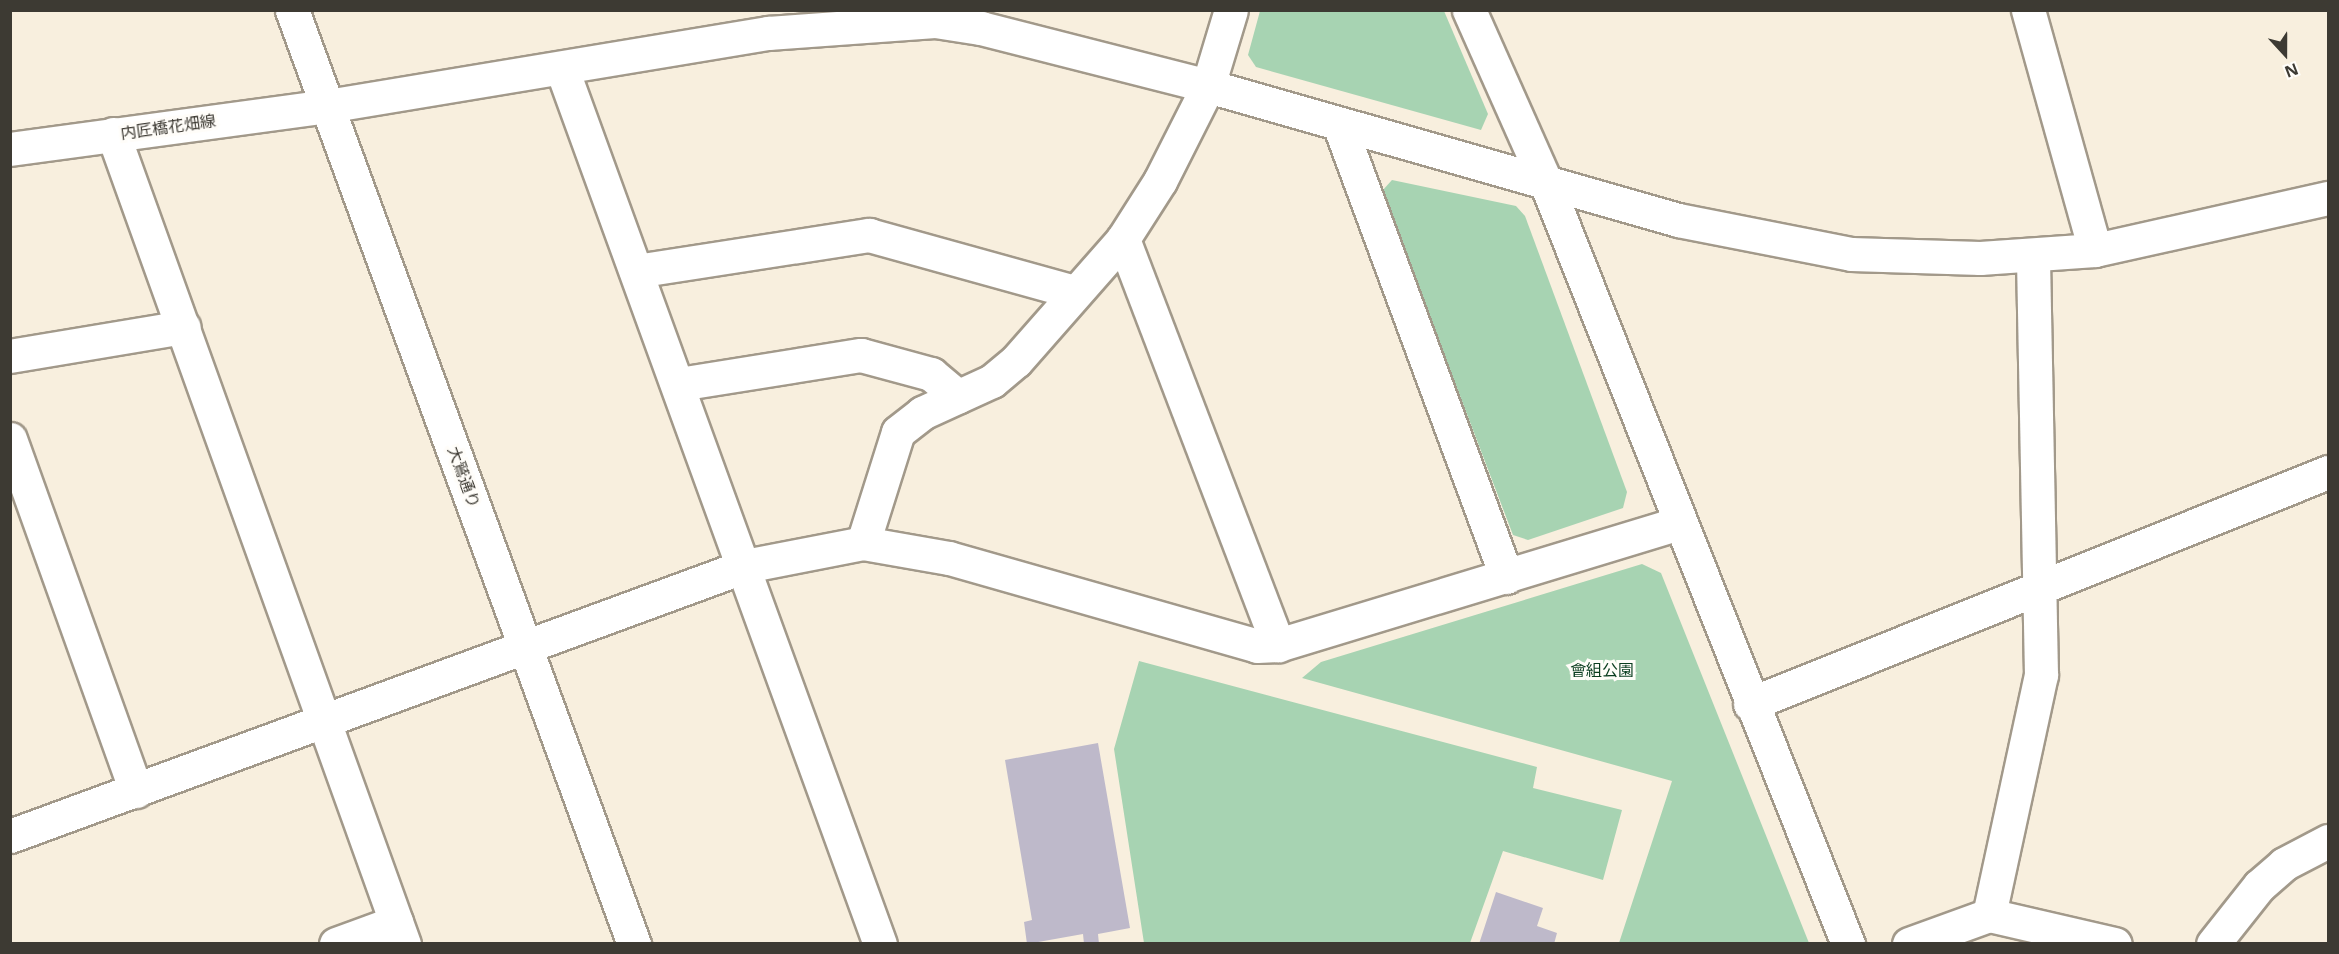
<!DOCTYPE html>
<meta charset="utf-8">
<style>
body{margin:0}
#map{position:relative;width:2339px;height:954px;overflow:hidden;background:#f8efde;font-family:"Noto Sans","Noto Sans JP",sans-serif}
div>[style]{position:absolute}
.green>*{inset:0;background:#a7d3b2}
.building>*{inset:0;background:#beb9ca}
.roads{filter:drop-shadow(2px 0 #a2998a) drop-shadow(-2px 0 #a2998a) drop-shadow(0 2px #a2998a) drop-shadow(0 -2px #a2998a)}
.minor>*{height:33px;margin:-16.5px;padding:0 16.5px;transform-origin:16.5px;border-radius:16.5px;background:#fff}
.tertiary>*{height:33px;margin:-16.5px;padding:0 16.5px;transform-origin:16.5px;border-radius:16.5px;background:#fff}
.secondary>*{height:33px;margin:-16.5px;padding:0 16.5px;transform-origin:16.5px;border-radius:16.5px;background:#fff}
span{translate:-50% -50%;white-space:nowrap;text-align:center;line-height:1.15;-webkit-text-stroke:6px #fffdf9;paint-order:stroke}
.street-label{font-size:16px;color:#3d3a33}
.park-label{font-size:16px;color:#0a3d1f}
.frame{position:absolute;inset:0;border:12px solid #3d3a33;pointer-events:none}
.north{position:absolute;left:2255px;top:24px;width:60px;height:60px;-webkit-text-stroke:4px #fffdf9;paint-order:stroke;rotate:159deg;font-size:16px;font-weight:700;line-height:24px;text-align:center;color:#3d3a33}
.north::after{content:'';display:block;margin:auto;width:21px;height:27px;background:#3d3a33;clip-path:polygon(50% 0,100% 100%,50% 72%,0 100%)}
</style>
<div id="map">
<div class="green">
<i style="clip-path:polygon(1260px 11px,1444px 11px,1488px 114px,1481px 130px,1256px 67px,1248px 55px)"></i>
<i style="clip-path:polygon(1392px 180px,1516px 206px,1525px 216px,1627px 492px,1623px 508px,1528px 540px,1513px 535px,1382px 191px)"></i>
<i style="clip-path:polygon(1642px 564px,1661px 573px,1809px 943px,1619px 943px,1672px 781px,1302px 678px,1321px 662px)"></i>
<i style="clip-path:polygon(1139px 661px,1537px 767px,1533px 788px,1622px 810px,1603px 880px,1503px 851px,1470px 943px,1144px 943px,1114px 749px)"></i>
</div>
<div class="building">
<i style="clip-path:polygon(1098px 743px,1130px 928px,1098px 934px,1099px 944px,1084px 944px,1083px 934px,1027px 944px,1024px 922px,1032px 920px,1005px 760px)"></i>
<i style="clip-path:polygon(1496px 892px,1543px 908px,1537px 926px,1557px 933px,1554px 944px,1479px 944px)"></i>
</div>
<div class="roads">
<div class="minor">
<i style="left:1469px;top:10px;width:192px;rotate:66deg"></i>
<i style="left:1547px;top:185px;width:817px;rotate:68.37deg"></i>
<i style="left:2028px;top:10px;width:249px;rotate:74.4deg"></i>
<i style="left:562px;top:69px;width:931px;rotate:70.03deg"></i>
<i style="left:1339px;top:124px;width:483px;rotate:69.7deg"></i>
<i style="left:113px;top:134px;width:861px;rotate:70.24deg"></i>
<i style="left:1123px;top:239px;width:435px;rotate:69.1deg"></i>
<i style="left:636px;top:271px;width:236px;rotate:-8.8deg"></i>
<i style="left:869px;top:235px;width:213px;rotate:15.5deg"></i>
<i style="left:10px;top:356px;width:176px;rotate:-9.5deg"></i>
<i style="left:679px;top:384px;width:184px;rotate:-9.1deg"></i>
<i style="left:861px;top:355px;width:73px;rotate:15.2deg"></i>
<i style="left:931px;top:374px;width:35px;rotate:40deg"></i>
<i style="left:10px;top:439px;width:374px;rotate:70.3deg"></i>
<i style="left:863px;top:543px;width:116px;rotate:-72.5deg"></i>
<i style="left:898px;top:432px;width:31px;rotate:-38deg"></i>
<i style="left:922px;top:413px;width:77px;rotate:-24.6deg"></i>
<i style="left:992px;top:381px;width:31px;rotate:-40deg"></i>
<i style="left:1016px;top:361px;width:162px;rotate:-48.7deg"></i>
<i style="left:1123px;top:239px;width:69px;rotate:-57.5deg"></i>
<i style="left:1160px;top:181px;width:106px;rotate:-63.2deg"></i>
<i style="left:1208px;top:86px;width:79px;rotate:-73.2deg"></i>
<i style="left:1750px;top:704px;width:623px;rotate:-21.87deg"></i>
<i style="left:10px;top:836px;width:783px;rotate:-20.17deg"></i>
<i style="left:745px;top:566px;width:120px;rotate:-11deg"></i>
<i style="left:863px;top:543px;width:87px;rotate:9.9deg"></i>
<i style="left:949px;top:558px;width:320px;rotate:15.9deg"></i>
<i style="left:1257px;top:646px;width:21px;rotate:-3deg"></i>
<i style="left:1278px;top:645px;width:417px;rotate:-16.9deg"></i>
<i style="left:1989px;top:915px;width:129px;rotate:13deg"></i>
<i style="left:336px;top:944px;width:64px;rotate:-20.1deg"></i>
<i style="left:1909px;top:944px;width:85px;rotate:-19.9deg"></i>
<i style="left:1989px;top:915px;width:246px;rotate:-77.8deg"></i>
<i style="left:2041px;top:675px;width:420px;rotate:-91.1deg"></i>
</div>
<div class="tertiary">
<i style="left:292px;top:10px;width:995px;rotate:69.89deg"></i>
<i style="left:327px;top:106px;width:447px;rotate:-9.4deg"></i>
<i style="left:768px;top:33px;width:167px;rotate:-4.1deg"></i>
<i style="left:935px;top:21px;width:47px;rotate:8.7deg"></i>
<i style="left:981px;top:28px;width:234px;rotate:14.3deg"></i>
<i style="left:1208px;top:86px;width:489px;rotate:15.9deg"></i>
<i style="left:1678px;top:220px;width:176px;rotate:11.1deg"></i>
<i style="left:1851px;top:254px;width:129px;rotate:1.8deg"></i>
<i style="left:1980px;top:258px;width:115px;rotate:-4deg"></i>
<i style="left:2095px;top:250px;width:239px;rotate:-12.6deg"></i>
<i style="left:2213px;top:944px;width:74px;rotate:-51.6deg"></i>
<i style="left:2259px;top:886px;width:33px;rotate:-41deg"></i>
<i style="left:2284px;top:864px;width:50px;rotate:-27.6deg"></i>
</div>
<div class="secondary">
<i style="left:10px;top:149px;width:320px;rotate:-7.7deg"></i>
</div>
</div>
<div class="street-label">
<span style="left:168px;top:127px;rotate:-8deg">内匠橋花畑線</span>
<span style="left:464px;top:477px;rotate:70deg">大鷲通り</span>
</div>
<div class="park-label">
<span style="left:1602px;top:670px">會組公園</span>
</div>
<div class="frame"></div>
<div class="north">N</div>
</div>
